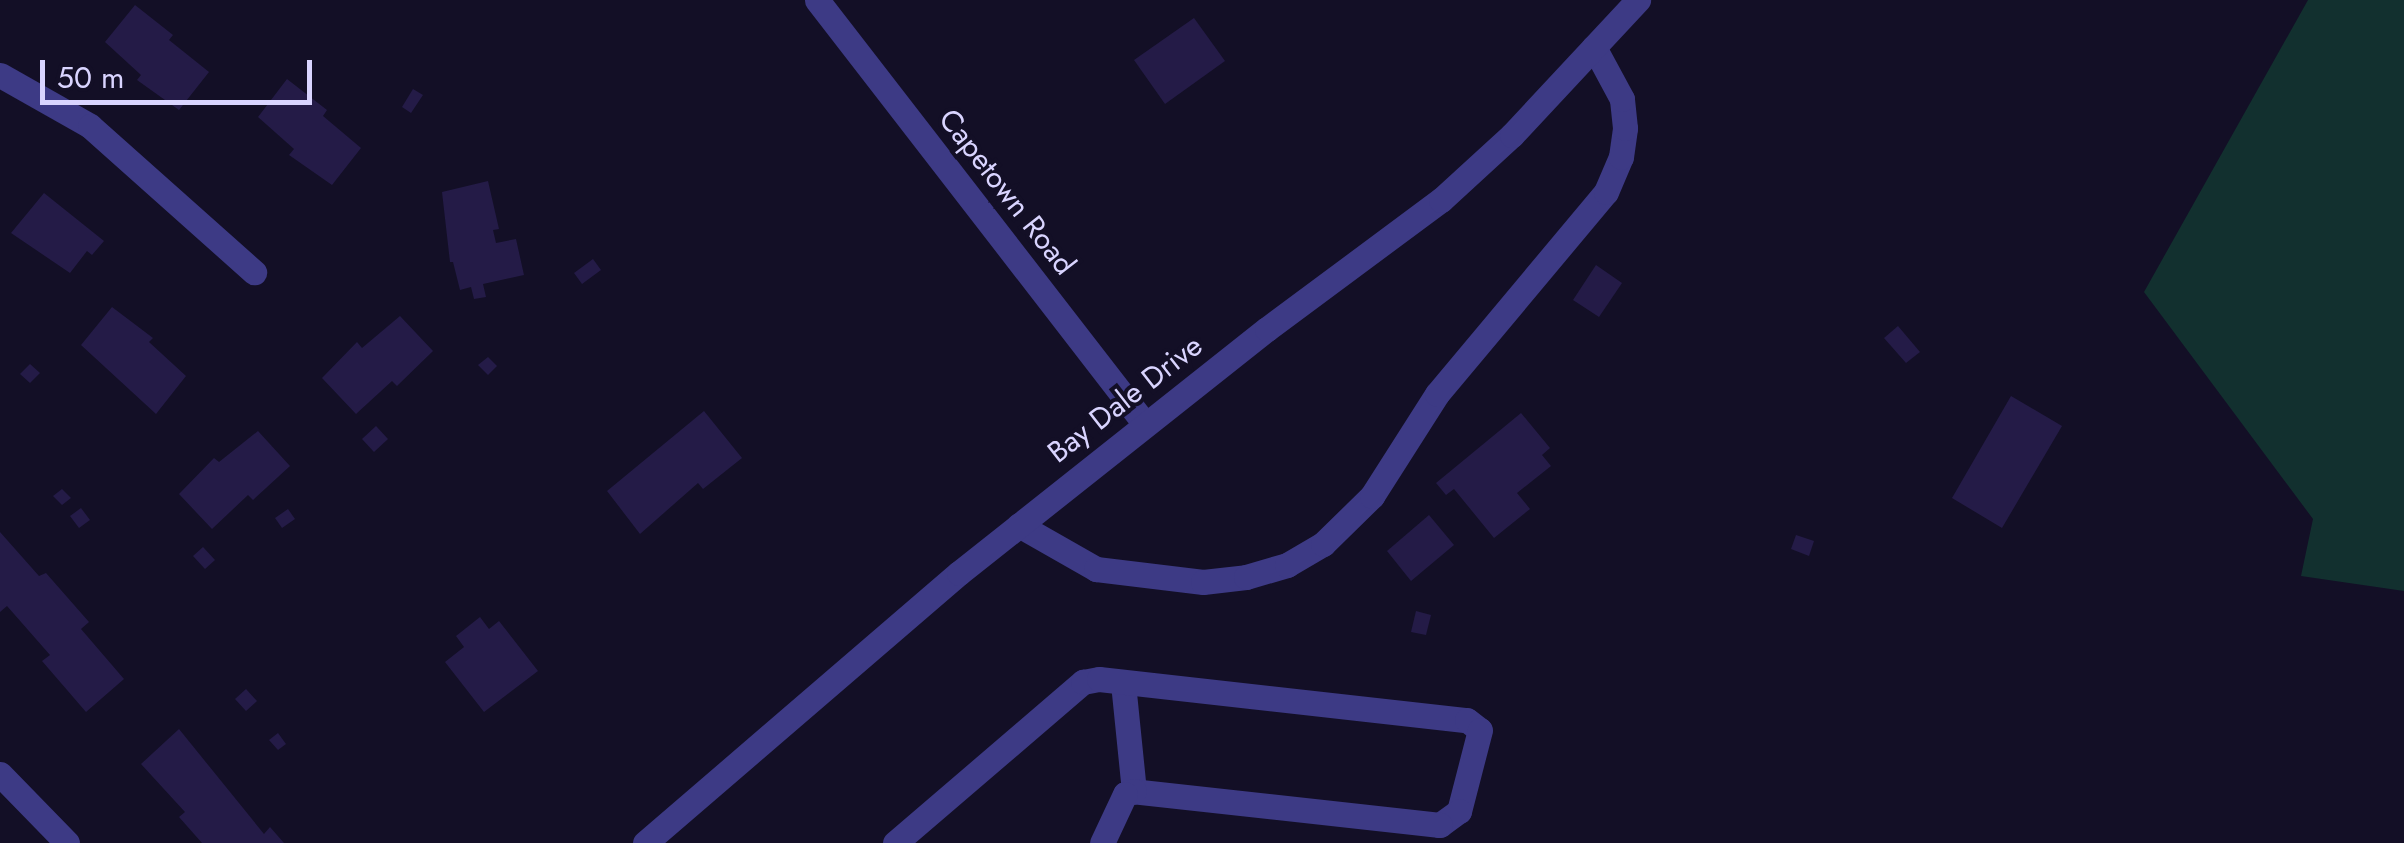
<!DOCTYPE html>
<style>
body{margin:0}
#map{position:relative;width:2404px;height:843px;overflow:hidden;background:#130f26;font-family:Jost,sans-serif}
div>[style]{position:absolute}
.green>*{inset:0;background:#12302f}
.building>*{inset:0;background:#241b47}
.minor>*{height:25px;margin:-12.5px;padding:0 12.5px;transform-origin:12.5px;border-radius:12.5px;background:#3d3a85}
span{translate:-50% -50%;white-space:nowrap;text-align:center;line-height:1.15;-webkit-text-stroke:8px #130f26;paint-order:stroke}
.street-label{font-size:30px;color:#d9d4ff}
.scale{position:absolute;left:40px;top:60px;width:272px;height:45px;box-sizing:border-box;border:5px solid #d9d4ff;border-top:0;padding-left:12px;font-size:30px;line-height:35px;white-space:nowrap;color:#d9d4ff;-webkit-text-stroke:8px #130f26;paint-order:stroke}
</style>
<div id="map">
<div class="green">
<i style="clip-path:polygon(2308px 0,2404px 0,2404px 591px,2301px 576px,2313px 519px,2144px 292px)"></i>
</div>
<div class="building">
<i style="clip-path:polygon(135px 5px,173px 35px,169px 40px,209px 72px,179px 110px,137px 80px,141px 75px,105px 42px)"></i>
<i style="clip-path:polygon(1194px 18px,1225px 61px,1165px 104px,1134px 60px)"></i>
<i style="clip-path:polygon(287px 79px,327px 110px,323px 116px,361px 148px,332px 185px,289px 155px,294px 149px,258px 117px)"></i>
<i style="clip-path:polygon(413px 89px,423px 95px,411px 113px,402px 107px)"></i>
<i style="clip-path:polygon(488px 181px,499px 229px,493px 230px,496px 243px,516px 239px,524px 275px,483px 284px,486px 297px,474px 299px,471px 287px,460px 290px,453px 262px,450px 262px,442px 192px)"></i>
<i style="clip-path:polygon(44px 193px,104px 241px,92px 255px,87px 251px,70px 273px,11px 233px)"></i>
<i style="clip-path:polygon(593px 259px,601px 270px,582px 284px,574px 273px)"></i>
<i style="clip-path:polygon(1596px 265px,1622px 283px,1599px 317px,1573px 300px)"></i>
<i style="clip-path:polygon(112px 307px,153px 338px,149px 342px,186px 376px,156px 414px,81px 345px)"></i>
<i style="clip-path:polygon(400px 316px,433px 351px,397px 386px,392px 381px,356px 414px,322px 378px,357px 342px,362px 348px)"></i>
<i style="clip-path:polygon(1898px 326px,1920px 352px,1906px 363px,1884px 338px)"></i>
<i style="clip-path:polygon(488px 357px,497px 366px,488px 375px,478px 365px)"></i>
<i style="clip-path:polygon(30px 364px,40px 373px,30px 383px,20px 374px)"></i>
<i style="clip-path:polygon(2011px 396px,2062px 426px,2002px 528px,1952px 498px)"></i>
<i style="clip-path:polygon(704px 411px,742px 458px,703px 489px,698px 483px,640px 534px,607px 491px)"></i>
<i style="clip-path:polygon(1521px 413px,1550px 448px,1542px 455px,1551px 466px,1517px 493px,1530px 509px,1494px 538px,1454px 489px,1446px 495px,1436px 483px)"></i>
<i style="clip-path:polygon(376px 426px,388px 439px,374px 452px,362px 439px)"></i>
<i style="clip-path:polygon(258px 431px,290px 466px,253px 500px,248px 495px,212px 529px,179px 494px,214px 458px,219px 462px)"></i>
<i style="clip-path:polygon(62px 489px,71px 498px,62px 505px,53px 496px)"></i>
<i style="clip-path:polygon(81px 508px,90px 520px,79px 528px,70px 516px)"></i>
<i style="clip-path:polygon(288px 509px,295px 519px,282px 528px,275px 518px)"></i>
<i style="clip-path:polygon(1429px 515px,1454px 545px,1411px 581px,1387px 551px)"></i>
<i style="clip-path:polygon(0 532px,39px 576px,46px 573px,89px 622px,81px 629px,124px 679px,86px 712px,42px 661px,50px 655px,7px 606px,0 612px)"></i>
<i style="clip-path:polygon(1796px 535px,1814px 541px,1809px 556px,1791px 549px)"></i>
<i style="clip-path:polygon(203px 547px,215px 560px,205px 569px,193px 556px)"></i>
<i style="clip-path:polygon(1416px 611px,1431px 615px,1426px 635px,1411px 632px)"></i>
<i style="clip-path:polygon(480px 617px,489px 629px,499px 621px,538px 671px,484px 712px,445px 662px,464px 647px,456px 636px)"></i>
<i style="clip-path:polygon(246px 689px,257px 701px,246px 711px,235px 699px)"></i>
<i style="clip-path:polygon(179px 729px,264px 834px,270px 827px,284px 843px,202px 843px,179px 817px,185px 812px,141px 764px)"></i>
<i style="clip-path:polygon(278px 733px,286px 744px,278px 750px,269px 740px)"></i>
</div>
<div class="minor">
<i style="left:817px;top:0;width:536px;rotate:52.28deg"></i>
<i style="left:0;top:75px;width:103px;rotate:29.5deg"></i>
<i style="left:90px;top:126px;width:220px;rotate:41.7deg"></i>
<i style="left:1019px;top:525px;width:89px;rotate:29.7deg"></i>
<i style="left:1096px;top:569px;width:108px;rotate:6.9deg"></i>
<i style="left:1203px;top:582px;width:43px;rotate:-6.6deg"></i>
<i style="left:1246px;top:577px;width:43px;rotate:-16.3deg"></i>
<i style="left:1287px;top:565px;width:42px;rotate:-30.3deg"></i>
<i style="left:1323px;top:544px;width:69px;rotate:-44.4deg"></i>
<i style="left:1372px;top:496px;width:121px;rotate:-57.5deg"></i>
<i style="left:1437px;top:394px;width:263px;rotate:-50.1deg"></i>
<i style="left:1606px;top:192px;width:38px;rotate:-67deg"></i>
<i style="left:1621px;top:157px;width:29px;rotate:-82deg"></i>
<i style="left:1625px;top:128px;width:29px;rotate:-96deg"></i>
<i style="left:1622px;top:99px;width:59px;rotate:-118.3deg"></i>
<i style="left:1123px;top:683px;width:109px;rotate:84.2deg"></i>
<i style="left:0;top:774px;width:96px;rotate:45.8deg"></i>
<i style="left:645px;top:843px;width:414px;rotate:-40.7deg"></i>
<i style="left:959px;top:573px;width:393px;rotate:-38.4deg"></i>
<i style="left:1267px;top:329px;width:217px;rotate:-36.6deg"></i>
<i style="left:1441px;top:200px;width:96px;rotate:-42.5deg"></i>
<i style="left:1512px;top:135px;width:185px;rotate:-47deg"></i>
<i style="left:895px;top:843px;width:248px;rotate:-40.6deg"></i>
<i style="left:1083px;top:682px;width:16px;rotate:-11deg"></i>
<i style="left:1099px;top:679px;width:370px;rotate:6.4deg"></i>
<i style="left:1467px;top:720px;width:16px;rotate:38deg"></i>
<i style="left:1480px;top:730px;width:84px;rotate:104.5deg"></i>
<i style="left:1459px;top:811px;width:24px;rotate:144deg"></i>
<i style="left:1440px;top:825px;width:308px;rotate:-173.7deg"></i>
<i style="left:1134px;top:791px;width:9px;rotate:162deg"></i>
<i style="left:1125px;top:794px;width:54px;rotate:115.1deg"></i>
</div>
<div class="street-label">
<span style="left:1007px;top:192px;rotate:52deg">Capetown Road</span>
<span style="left:1125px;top:399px;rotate:-38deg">Bay Dale Drive</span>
</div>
<div class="scale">50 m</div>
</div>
